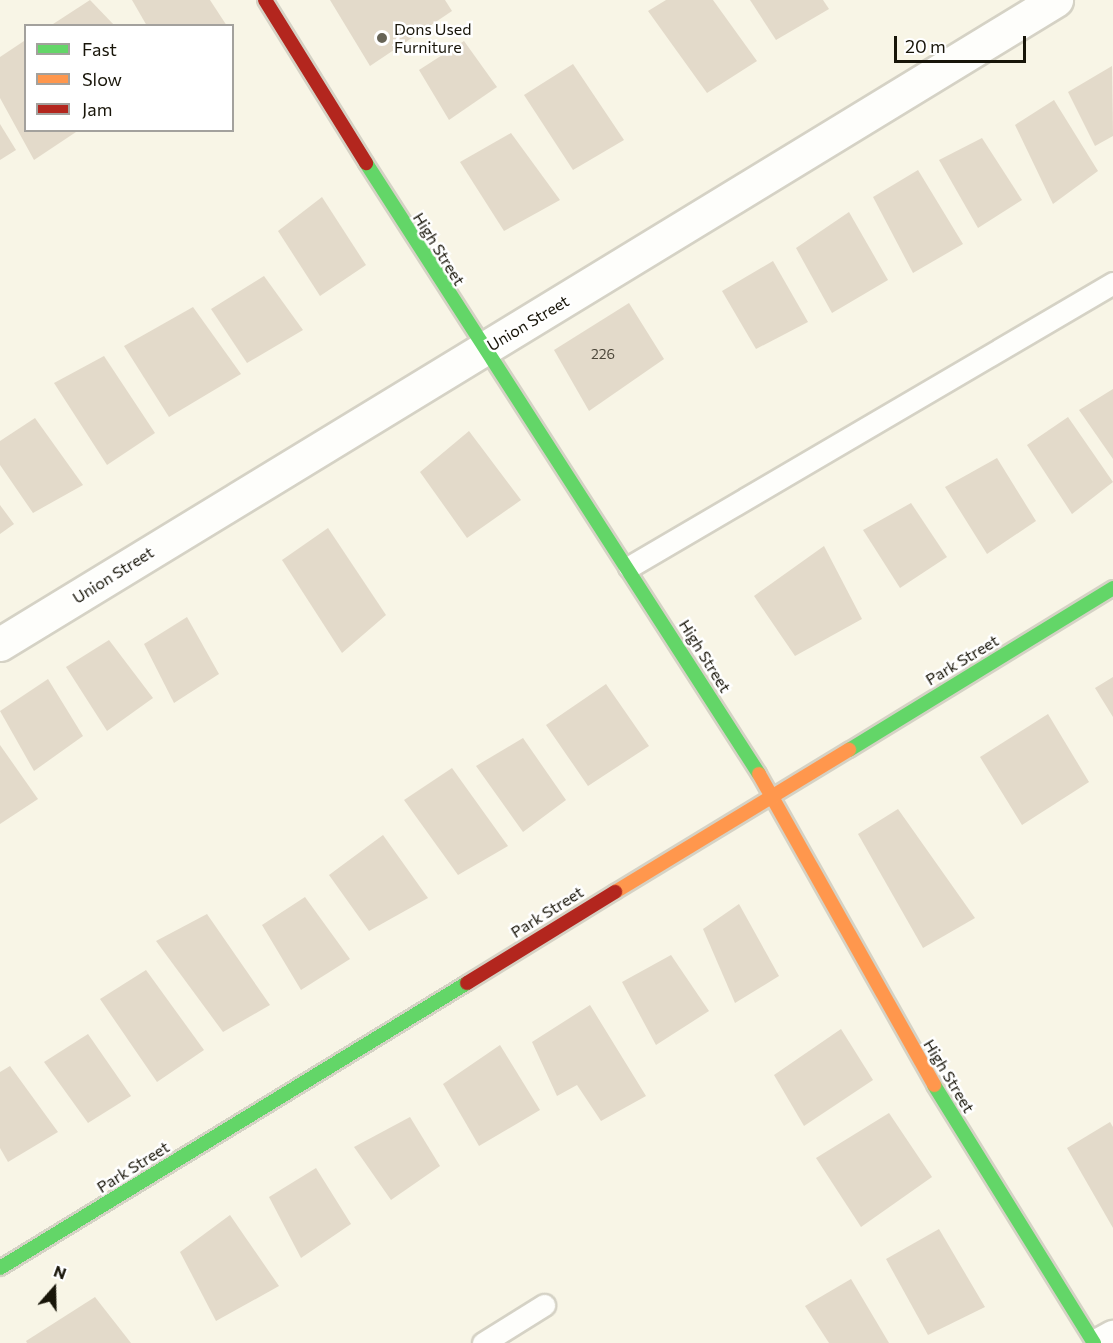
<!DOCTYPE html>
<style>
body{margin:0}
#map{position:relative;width:1113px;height:1343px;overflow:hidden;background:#f8f5e6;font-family:Commissioner,sans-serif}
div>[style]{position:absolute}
.building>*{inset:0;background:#e3daca}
.roads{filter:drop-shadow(2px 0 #d5d2c5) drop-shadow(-2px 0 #d5d2c5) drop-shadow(0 2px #d5d2c5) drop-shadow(0 -2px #d5d2c5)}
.lane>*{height:21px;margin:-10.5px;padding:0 10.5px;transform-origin:10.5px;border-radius:10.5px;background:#fefefb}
.street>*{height:33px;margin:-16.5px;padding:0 16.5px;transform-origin:16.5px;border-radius:16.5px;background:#fefefb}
.fast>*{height:14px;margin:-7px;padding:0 7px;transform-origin:7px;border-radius:7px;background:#63d668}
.slow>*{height:14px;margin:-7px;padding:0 7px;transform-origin:7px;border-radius:7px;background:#ff974d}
.jam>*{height:14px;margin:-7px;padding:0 7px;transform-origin:7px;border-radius:7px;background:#b3261e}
.dots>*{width:16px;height:16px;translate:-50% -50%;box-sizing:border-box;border:3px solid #fff;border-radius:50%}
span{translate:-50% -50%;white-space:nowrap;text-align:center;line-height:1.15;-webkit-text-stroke:5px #fff;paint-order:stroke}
.number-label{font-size:14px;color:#4b4639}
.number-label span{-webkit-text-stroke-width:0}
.poi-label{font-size:16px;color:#181509}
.left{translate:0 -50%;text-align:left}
.street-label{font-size:16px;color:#181509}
.legend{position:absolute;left:24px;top:24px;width:210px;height:108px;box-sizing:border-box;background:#fff;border:2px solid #a3a19d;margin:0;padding:8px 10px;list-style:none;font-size:18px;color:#181509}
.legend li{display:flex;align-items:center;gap:12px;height:30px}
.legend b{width:30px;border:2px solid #a3a19d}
.north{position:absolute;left:24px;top:1259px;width:60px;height:60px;-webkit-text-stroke:4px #fff;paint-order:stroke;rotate:20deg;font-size:16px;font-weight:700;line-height:24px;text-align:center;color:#181509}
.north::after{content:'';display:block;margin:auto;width:21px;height:27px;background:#181509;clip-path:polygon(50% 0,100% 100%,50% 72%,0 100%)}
.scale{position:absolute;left:894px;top:36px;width:132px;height:27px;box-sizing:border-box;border:3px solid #181509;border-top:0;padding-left:8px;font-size:18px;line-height:21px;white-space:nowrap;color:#181509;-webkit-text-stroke:4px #fff;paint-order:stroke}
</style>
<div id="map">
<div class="building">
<i style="clip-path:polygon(90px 0,115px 26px,50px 26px)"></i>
<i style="clip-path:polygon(132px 0,210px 0,227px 26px,147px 26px)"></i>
<i style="clip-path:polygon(330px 0,445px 0,452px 11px,370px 66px)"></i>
<i style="clip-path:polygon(666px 0,713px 0,757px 61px,707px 93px,648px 11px)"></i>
<i style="clip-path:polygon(750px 0,823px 0,829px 9px,776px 40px)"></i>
<i style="clip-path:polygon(24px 41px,26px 130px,79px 130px,34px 160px,0 98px,0 57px)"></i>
<i style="clip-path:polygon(464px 41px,497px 87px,449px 120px,419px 70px)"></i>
<i style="clip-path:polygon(573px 64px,624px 140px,573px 170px,524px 95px)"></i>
<i style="clip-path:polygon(1112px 66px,1113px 136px,1095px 146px,1068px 92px)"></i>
<i style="clip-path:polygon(1054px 100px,1098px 171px,1053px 204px,1015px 125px)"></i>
<i style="clip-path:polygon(0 124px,16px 150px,0 160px)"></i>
<i style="clip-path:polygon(511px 133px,560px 200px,504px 231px,460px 162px)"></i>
<i style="clip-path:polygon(982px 138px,1022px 200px,978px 228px,939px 160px)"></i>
<i style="clip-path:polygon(918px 170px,963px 244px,913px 273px,873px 197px)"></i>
<i style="clip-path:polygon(322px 197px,366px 265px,320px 296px,278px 231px)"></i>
<i style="clip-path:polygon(849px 212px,888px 280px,832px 313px,796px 248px)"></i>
<i style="clip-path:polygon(773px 261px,808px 322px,756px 349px,722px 291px)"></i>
<i style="clip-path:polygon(264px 276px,303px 330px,247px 363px,211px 309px)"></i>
<i style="clip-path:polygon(629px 303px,664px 359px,589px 411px,554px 350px)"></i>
<i style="clip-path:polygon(193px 307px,241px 374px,169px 417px,124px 346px)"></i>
<i style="clip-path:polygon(104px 356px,155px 433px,107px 465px,54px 383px)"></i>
<i style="clip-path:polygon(1113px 389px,1113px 459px,1079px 410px)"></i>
<i style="clip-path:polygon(1068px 417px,1113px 482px,1072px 514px,1027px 445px)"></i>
<i style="clip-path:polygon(35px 418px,83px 485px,33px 513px,0 465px,0 441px)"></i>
<i style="clip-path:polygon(469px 431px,521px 500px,467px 538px,420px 472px)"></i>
<i style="clip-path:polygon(997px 458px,1036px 521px,987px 554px,945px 487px)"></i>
<i style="clip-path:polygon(911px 503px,947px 557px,900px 588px,863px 530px)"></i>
<i style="clip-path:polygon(0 505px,14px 524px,0 534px)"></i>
<i style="clip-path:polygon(328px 528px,386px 615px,342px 653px,282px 560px)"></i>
<i style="clip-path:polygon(824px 546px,862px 619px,795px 656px,754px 596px)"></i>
<i style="clip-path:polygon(187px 617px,219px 674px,174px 703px,144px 644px)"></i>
<i style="clip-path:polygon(109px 640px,153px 698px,107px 731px,66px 667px)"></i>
<i style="clip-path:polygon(1113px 677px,1113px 717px,1095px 688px)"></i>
<i style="clip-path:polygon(48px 679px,83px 736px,34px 771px,0 711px)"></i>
<i style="clip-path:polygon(606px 684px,649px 746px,588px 786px,546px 725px)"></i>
<i style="clip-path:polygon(1048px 714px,1089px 782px,1022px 825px,980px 757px)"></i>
<i style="clip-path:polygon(523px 738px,566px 800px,523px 832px,476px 766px)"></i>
<i style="clip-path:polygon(0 745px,38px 799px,0 824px)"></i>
<i style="clip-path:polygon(452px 768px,508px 846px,458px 875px,404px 800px)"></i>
<i style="clip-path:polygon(898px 809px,975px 918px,923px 948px,858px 834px)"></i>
<i style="clip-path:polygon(383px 835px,428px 898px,369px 931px,329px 875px)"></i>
<i style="clip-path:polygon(305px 897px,350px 959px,301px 990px,262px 925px)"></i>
<i style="clip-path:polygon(739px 904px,779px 976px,735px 1003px,703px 929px)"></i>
<i style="clip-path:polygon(207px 914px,270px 1005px,223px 1032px,156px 941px)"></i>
<i style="clip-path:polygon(671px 955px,709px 1011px,656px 1045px,622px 982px)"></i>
<i style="clip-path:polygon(146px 970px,204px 1050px,157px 1082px,100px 999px)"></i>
<i style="clip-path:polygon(590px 1005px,646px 1096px,601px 1121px,577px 1085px,557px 1096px,532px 1042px)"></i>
<i style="clip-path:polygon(841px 1029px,873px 1080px,804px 1126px,774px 1075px)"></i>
<i style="clip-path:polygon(88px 1034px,131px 1096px,88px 1123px,44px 1062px)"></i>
<i style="clip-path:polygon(500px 1045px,540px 1110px,479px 1146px,443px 1084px)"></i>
<i style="clip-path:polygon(10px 1066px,58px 1132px,8px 1162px,0 1148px,0 1072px)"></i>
<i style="clip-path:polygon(889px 1113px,932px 1177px,861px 1227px,816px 1158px)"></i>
<i style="clip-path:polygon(410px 1117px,440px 1166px,391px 1200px,354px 1147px)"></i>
<i style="clip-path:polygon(1110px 1122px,1113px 1127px,1113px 1228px,1067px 1148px)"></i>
<i style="clip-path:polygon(316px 1168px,351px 1224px,301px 1258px,269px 1197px)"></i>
<i style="clip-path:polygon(230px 1215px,279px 1286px,216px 1321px,180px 1252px)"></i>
<i style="clip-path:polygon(939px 1229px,985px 1307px,928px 1335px,886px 1259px)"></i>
<i style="clip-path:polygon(851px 1279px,889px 1343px,829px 1343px,805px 1306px)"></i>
<i style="clip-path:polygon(95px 1297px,131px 1343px,27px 1343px,26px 1341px)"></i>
</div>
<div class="roads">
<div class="lane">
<i style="left:629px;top:567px;width:561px;rotate:-30.4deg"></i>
<i style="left:483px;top:1343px;width:72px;rotate:-31.9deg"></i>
</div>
<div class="street">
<i style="left:0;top:644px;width:1237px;rotate:-31.38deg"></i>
<i style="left:1102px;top:1343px;width:13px;rotate:-29deg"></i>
</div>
<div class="fast">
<i style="left:366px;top:163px;width:726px;rotate:57.25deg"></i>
<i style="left:849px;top:750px;width:310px;rotate:-31.5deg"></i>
<i style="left:934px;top:1085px;width:304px;rotate:58.2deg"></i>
<i style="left:0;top:1268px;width:547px;rotate:-31.39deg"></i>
</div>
<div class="slow">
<i style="left:759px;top:774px;width:357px;rotate:60.6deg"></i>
<i style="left:615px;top:892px;width:274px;rotate:-31.3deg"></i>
</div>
<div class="jam">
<i style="left:265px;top:0;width:192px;rotate:58.2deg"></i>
<i style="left:467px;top:983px;width:174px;rotate:-31.6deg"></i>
</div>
</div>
<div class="dots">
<i style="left:382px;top:38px;background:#666356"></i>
</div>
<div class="number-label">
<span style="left:603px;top:354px">226</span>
</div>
<div class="poi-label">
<span class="left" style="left:394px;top:38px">Dons Used<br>Furniture</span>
</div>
<div class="street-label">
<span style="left:439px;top:249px;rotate:58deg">High Street</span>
<span style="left:528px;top:323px;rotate:-31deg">Union Street</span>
<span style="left:113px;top:575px;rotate:-32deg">Union Street</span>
<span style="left:705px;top:656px;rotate:58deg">High Street</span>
<span style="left:962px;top:660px;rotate:-31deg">Park Street</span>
<span style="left:547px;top:912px;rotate:-32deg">Park Street</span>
<span style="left:949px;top:1076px;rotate:59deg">High Street</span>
<span style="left:133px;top:1167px;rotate:-32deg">Park Street</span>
</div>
<ul class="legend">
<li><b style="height:8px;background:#63d668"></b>Fast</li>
<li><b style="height:8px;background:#ff974d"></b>Slow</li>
<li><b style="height:8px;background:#b3261e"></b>Jam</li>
</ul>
<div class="north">N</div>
<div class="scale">20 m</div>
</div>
